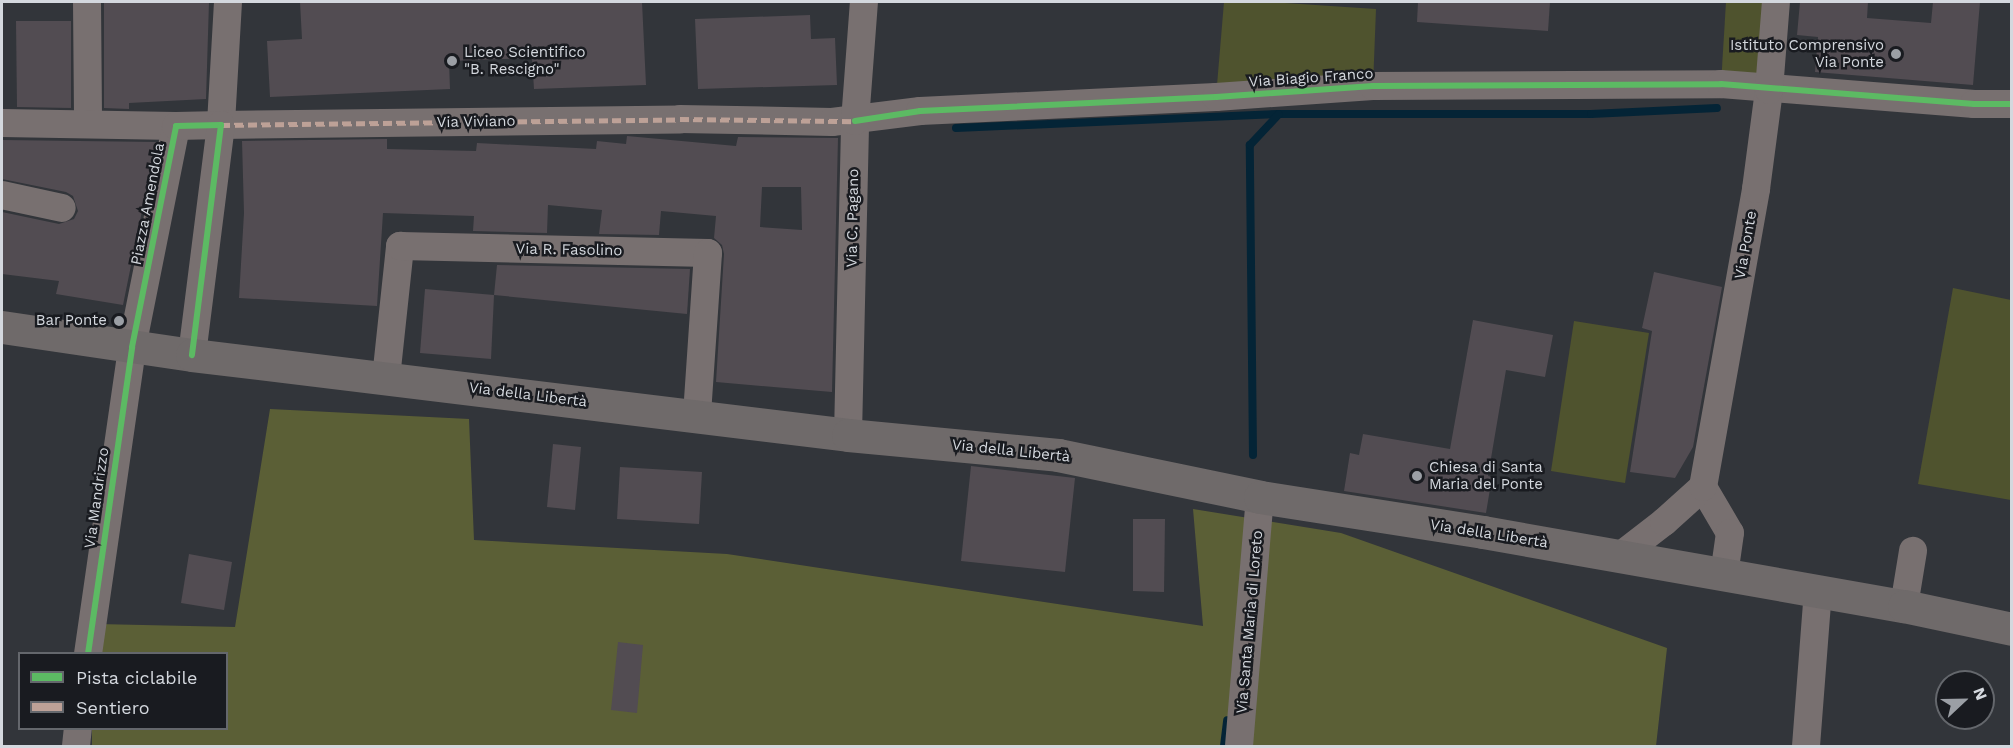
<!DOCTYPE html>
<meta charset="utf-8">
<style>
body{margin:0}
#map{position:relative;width:2013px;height:748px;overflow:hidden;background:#32353a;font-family:"Work Sans",sans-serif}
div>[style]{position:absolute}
.green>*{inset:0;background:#4f532e}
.forest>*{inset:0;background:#5b5f36}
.stream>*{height:8px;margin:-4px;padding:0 4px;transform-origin:4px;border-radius:4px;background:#042436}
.building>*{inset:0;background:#524c52}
.street>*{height:28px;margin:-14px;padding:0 14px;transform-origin:14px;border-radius:14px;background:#787070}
.secondary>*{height:33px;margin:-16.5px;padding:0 16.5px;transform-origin:16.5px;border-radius:16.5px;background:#6f6a6a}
.quiet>*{height:4.5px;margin-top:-2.25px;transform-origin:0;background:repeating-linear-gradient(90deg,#bda197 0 9px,transparent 0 13.5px)}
.cycleway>*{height:6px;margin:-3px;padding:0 3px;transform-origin:3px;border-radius:3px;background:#5cba63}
.dots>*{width:16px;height:16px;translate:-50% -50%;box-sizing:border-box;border:3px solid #191b20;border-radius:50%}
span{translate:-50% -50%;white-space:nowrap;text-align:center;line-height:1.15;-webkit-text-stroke:5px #191b20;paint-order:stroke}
.poi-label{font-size:15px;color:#d4d8de}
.right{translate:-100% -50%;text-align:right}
.left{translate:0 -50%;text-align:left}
.street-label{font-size:15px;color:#d4d8de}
.frame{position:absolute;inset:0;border:3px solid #d4d8de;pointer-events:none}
.legend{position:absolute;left:18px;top:652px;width:210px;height:78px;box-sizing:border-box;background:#191b20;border:2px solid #64676c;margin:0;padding:8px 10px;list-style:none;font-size:18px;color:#d4d8de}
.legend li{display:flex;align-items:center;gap:12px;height:30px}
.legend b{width:30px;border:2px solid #64676c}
.north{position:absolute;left:1935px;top:670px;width:60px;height:60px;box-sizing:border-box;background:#191b20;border:2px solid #64676c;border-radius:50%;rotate:68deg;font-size:16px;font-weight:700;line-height:24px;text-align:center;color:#d4d8de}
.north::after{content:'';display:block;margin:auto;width:21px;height:27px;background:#9b9fa5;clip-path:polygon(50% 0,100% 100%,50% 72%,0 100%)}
</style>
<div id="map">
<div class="green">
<i style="clip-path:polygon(1224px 2px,1269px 2px,1376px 9px,1373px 86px,1216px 97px)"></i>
<i style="clip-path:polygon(1726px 2px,1776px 2px,1769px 90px,1721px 84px)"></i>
<i style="clip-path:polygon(1953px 288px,2011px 300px,2011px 500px,1918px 484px)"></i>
<i style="clip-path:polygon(1574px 321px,1649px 333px,1625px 483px,1551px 471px)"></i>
</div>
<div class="forest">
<i style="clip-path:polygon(270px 409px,469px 419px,474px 540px,727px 554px,1203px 626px,1193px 509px,1341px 533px,1667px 648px,1656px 746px,92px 746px,92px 729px,226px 728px,226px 654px,96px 653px,97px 624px,235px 627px)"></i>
</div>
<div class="stream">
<i style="left:956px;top:128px;width:323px;rotate:-2.5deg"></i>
<i style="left:1279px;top:114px;width:312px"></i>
<i style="left:1591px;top:114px;width:126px;rotate:-2.7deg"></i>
<i style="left:1253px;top:455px;width:310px;rotate:-90.6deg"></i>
<i style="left:1250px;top:145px;width:42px;rotate:-46.9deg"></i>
<i style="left:1224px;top:746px;width:26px;rotate:-83deg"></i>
</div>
<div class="building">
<i style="clip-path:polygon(104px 2px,209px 2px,206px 99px,129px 103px,129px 109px,104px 108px)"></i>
<i style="clip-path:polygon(300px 2px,642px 2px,646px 85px,534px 89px,532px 58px,449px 61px,450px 89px,270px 97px,267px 41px,302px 39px)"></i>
<i style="clip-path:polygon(1418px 2px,1550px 2px,1548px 31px,1417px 22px)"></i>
<i style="clip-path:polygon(1800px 2px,1868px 2px,1867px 18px,1931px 23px,1933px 2px,1980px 2px,1973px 85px,1815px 72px,1818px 37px,1797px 35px)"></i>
<i style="clip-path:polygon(810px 15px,811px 39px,835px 38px,837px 85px,698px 89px,695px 19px)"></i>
<i style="clip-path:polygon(16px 21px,71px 21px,71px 108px,17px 107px)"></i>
<i style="clip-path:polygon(evenodd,627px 136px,736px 146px,738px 137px,838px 138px,832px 392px,716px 382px,724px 254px,722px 245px,714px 238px,716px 216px,661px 211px,659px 235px,599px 234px,602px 210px,548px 205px,547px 233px,473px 231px,474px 216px,383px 213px,377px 306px,239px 298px,244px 213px,242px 141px,387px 139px,387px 149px,476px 151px,477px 143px,596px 149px,597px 141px,626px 144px,627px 136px,762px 187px,801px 187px,802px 230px,760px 227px,762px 187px)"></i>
<i style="clip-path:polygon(2px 140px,156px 142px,123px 305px,56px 294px,59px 281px,2px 274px,2px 212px,59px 224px,74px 219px,78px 211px,73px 196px,66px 192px,2px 179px)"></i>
<i style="clip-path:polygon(497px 265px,690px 269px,687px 314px,494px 295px)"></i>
<i style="clip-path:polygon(1654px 272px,1722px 287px,1693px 447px,1675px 478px,1630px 472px,1652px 331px,1642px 328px)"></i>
<i style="clip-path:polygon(425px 289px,494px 295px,491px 359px,420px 353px)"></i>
<i style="clip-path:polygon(1473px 320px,1553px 335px,1545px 377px,1506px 370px,1488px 476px,1492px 477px,1486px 513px,1344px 491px,1350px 453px,1359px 455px,1363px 434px,1450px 449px)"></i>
<i style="clip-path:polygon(553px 444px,581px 447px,575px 510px,547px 507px)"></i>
<i style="clip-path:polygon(971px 466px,1075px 478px,1065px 572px,961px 561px)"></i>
<i style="clip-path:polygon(620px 467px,702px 472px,699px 524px,617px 519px)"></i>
<i style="clip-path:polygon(1133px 519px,1165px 519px,1164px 592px,1133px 591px)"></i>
<i style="clip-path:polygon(189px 554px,232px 562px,224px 610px,181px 603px)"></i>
<i style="clip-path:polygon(618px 642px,643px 645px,637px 713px,611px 710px)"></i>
</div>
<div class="street">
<i style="left:87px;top:2px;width:122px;rotate:89.5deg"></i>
<i style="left:228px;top:2px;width:123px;rotate:93.3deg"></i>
<i style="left:221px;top:125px;width:459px;rotate:-0.7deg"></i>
<i style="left:680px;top:119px;width:152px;rotate:1.1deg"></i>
<i style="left:832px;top:122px;width:89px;rotate:-7.1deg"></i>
<i style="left:920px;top:111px;width:296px;rotate:-2.7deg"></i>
<i style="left:1216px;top:97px;width:157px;rotate:-4deg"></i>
<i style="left:1373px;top:86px;width:348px;rotate:-0.3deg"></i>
<i style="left:1721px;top:84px;width:254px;rotate:4.5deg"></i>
<i style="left:1974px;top:104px;width:38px"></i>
<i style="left:2px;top:123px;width:174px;rotate:1deg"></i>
<i style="left:2px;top:195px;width:61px;rotate:12.2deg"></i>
<i style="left:386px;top:378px;width:133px;rotate:-83.9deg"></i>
<i style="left:400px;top:246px;width:308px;rotate:1.3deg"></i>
<i style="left:708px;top:253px;width:163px;rotate:93.9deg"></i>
<i style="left:848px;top:435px;width:314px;rotate:-88.7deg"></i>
<i style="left:855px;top:121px;width:119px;rotate:-85.7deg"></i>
<i style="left:1703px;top:487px;width:53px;rotate:59.6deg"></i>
<i style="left:1730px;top:533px;width:42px;rotate:98.1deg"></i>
<i style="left:1620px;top:556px;width:56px;rotate:-37.7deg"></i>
<i style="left:1664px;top:522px;width:52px;rotate:-41.9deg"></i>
<i style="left:1703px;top:487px;width:303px;rotate:-79.9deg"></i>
<i style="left:1756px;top:189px;width:100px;rotate:-82.5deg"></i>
<i style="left:1769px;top:90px;width:88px;rotate:-85.5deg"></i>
<i style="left:1904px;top:606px;width:56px;rotate:-80.7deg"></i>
<i style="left:88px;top:654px;width:310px;rotate:-81.8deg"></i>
<i style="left:132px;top:347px;width:225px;rotate:-78.7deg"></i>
<i style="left:176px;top:126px;width:45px;rotate:-1.3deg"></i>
<i style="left:221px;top:125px;width:232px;rotate:97.2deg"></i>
<i style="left:76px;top:746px;width:18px;rotate:-84deg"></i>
<i style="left:1239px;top:746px;width:250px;rotate:-85.2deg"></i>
<i style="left:1806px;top:746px;width:155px;rotate:-85.6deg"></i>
</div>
<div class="secondary">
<i style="left:2px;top:327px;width:192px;rotate:8.4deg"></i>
<i style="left:192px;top:355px;width:661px;rotate:6.95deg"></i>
<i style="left:848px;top:435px;width:211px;rotate:5.4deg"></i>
<i style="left:1058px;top:455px;width:206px;rotate:11.7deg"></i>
<i style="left:1260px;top:497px;width:226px;rotate:8.9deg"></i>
<i style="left:1483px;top:532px;width:427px;rotate:10deg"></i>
<i style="left:1904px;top:606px;width:110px;rotate:12deg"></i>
</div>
<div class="quiet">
<i style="left:221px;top:125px;width:459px;rotate:-0.7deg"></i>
<i style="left:680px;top:119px;width:175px;rotate:0.7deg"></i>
</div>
<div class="cycleway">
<i style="left:855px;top:121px;width:66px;rotate:-8.7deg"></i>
<i style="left:920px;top:111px;width:296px;rotate:-2.7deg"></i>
<i style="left:1216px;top:97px;width:157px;rotate:-4deg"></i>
<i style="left:1373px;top:86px;width:348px;rotate:-0.3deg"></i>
<i style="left:1721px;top:84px;width:254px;rotate:4.5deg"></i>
<i style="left:1974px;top:104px;width:38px"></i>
<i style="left:88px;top:654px;width:310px;rotate:-81.8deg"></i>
<i style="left:132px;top:347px;width:225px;rotate:-78.7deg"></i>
<i style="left:176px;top:126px;width:45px;rotate:-1.3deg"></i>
<i style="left:221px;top:125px;width:232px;rotate:97.2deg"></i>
</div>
<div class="dots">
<i style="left:1896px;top:54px;background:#9b9fa5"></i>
<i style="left:452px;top:61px;background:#9b9fa5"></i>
<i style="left:119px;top:321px;background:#9b9fa5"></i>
<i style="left:1417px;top:476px;background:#9b9fa5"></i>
</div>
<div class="poi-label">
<span class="right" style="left:1884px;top:54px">Istituto Comprensivo<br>Via Ponte</span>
<span class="left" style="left:464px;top:61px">Liceo Scientifico<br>"B. Rescigno"</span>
<span class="right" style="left:107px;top:321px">Bar Ponte</span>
<span class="left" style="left:1429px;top:476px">Chiesa di Santa<br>Maria del Ponte</span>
</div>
<div class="street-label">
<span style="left:1311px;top:78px;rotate:-4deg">Via Biagio Franco</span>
<span style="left:476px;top:122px;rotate:-1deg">Via Viviano</span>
<span style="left:148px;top:204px;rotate:-79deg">Piazza Amendola</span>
<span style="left:853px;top:218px;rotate:-89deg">Via C. Pagano</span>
<span style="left:1746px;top:245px;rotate:-80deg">Via Ponte</span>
<span style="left:569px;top:250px;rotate:1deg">Via R. Fasolino</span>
<span style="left:528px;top:395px;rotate:7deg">Via della Libertà</span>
<span style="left:1011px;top:451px;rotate:6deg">Via della Libertà</span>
<span style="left:97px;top:498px;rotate:-82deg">Via Mandrizzo</span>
<span style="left:1489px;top:534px;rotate:9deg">Via della Libertà</span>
<span style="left:1250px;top:622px;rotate:-85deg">Via Santa Maria di Loreto</span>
</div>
<div class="frame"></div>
<ul class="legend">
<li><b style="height:8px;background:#5cba63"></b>Pista ciclabile</li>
<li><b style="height:8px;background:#bda197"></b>Sentiero</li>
</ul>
<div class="north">N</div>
</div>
